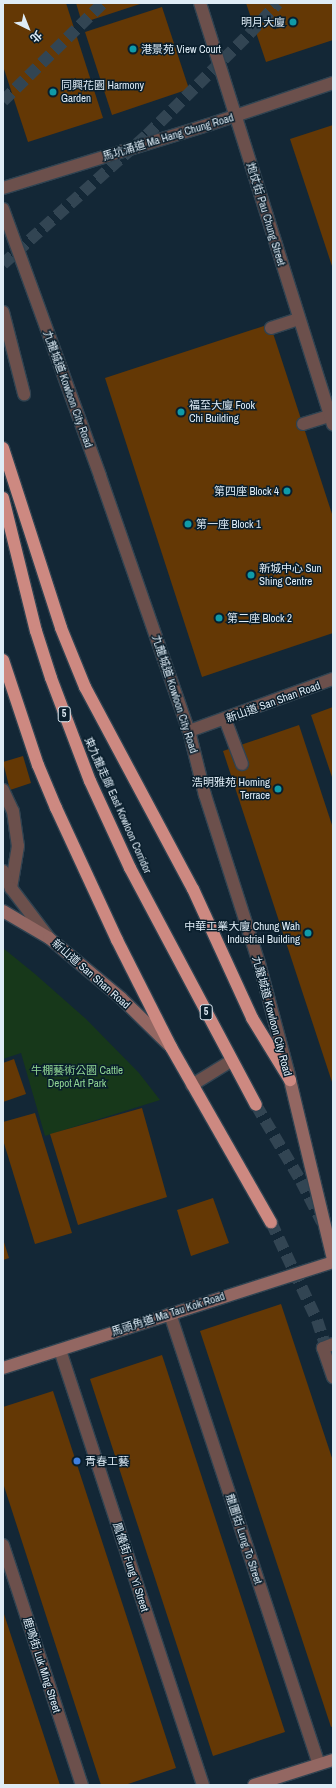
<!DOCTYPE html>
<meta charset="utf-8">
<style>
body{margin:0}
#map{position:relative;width:336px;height:1788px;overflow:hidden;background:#132736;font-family:"Archivo Narrow","Noto Sans TC",sans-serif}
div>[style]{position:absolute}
.green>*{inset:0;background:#17381a}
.building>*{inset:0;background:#643805}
.highway-tunnel>*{height:12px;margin-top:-6px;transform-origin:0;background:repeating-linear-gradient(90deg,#324553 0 12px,transparent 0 18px)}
.roads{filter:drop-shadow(1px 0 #304351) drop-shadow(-1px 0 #304351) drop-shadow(0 1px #304351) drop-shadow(0 -1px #304351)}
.lane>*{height:12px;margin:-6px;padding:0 6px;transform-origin:6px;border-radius:6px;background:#6c504c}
.street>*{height:12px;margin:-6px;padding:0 6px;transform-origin:6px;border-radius:6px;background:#6c504c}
.secondary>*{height:12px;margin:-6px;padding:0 6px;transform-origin:6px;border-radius:6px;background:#936762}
.highway>*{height:12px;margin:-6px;padding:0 6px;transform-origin:6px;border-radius:6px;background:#cd8981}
.dots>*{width:11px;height:11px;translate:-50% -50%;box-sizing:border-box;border:2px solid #091e2c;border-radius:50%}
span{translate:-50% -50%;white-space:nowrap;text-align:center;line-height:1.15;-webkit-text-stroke:3px #091e2c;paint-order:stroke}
.shield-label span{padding:1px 3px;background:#091e2c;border:1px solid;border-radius:3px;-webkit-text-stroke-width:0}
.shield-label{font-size:10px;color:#dfecf6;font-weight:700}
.poi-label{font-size:11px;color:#dfecf6}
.right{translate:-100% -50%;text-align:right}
.left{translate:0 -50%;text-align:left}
.street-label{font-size:11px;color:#dfecf6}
.park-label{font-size:11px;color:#90d593}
.frame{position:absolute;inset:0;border:4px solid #dfecf6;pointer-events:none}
.north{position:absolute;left:8px;top:8px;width:40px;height:40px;-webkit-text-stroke:3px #091e2c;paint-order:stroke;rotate:137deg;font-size:11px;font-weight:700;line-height:16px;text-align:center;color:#dfecf6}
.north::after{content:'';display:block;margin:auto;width:14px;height:18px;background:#dfecf6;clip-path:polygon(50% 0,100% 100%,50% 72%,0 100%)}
</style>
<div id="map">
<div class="green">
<i style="clip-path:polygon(3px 948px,35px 974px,86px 1019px,139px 1073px,160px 1100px,45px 1136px,21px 1053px,3px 1059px)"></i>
</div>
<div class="building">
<i style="clip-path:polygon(3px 3px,66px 3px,103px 118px,28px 142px,3px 66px)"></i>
<i style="clip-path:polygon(76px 3px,143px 3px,82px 23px)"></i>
<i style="clip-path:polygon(246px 3px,333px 3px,333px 40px,266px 62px)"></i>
<i style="clip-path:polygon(162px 7px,189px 89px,112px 115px,85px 32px)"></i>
<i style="clip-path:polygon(333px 125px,333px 269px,290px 139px)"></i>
<i style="clip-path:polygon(270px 324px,333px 517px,333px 633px,202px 677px,105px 378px)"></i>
<i style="clip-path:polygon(333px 707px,333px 780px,311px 715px)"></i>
<i style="clip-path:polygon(299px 725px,333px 828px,333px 1085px,223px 751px)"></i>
<i style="clip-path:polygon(23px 756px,31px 783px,10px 790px,3px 762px)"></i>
<i style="clip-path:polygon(14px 1059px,26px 1094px,3px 1102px,3px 1063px)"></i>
<i style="clip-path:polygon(142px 1108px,167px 1197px,78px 1225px,50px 1134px)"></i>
<i style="clip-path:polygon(35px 1113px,72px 1233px,35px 1244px,3px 1140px,3px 1122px)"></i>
<i style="clip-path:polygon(213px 1198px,229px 1243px,191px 1256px,177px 1210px)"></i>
<i style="clip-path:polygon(3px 1239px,9px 1258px,3px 1260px)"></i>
<i style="clip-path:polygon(281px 1304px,333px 1461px,333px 1726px,331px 1727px,200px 1331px)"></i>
<i style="clip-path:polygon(162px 1355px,285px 1732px,213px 1756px,90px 1379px)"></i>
<i style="clip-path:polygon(53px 1391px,176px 1768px,125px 1785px,101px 1785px,3px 1483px,3px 1407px)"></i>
<i style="clip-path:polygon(3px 1611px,60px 1785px,3px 1785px)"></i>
</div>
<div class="highway-tunnel">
<i style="left:3px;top:101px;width:140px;rotate:-44.4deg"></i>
<i style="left:3px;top:264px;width:193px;rotate:-41.9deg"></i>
<i style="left:147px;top:135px;width:144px;rotate:-44.7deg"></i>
<i style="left:249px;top:34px;width:42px;rotate:-46.9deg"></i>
<i style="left:256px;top:1105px;width:88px;rotate:59.4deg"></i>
<i style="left:301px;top:1181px;width:46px;rotate:62.9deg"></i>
<i style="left:271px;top:1222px;width:108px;rotate:64.9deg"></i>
<i style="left:317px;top:1320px;width:38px;rotate:72deg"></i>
</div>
<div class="roads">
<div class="lane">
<i style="left:3px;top:312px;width:85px;rotate:75.6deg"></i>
<i style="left:271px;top:328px;width:29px;rotate:-18deg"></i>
<i style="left:303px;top:424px;width:28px;rotate:-17deg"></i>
<i style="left:225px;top:719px;width:48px;rotate:69.3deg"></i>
<i style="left:3px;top:790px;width:23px;rotate:65deg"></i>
<i style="left:13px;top:811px;width:35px;rotate:82deg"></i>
<i style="left:18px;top:846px;width:43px;rotate:99.5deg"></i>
<i style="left:3px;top:871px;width:19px;rotate:65deg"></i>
<i style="left:11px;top:888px;width:63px;rotate:52.8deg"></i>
<i style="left:192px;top:1085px;width:46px;rotate:-31.6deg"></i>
</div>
<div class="street">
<i style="left:200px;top:3px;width:442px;rotate:72.5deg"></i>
<i style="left:3px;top:188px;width:214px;rotate:-17.1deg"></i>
<i style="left:208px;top:125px;width:132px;rotate:-18.6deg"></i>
<i style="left:3px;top:209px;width:284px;rotate:70deg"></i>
<i style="left:100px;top:476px;width:270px;rotate:70.8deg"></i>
<i style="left:189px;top:731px;width:66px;rotate:76deg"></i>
<i style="left:205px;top:795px;width:176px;rotate:72.2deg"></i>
<i style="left:259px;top:963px;width:116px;rotate:75deg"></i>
<i style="left:189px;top:731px;width:153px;rotate:-19.9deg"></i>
<i style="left:170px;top:1314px;width:474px;rotate:71.7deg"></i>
<i style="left:333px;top:1344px;width:11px;rotate:158deg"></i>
<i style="left:323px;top:1348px;width:31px;rotate:71deg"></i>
<i style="left:60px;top:1350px;width:458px;rotate:71.8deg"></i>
<i style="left:3px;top:1545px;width:253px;rotate:71.8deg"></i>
</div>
<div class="secondary">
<i style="left:3px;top:911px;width:53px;rotate:30.4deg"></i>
<i style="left:49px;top:938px;width:94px;rotate:39.8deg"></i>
<i style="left:121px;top:998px;width:67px;rotate:44.4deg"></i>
<i style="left:290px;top:1080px;width:184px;rotate:76.5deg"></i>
<i style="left:3px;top:1368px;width:347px;rotate:-17.8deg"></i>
<i style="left:254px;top:1785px;width:83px;rotate:-17.6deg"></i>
</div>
<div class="highway">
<i style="left:3px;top:448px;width:189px;rotate:72.1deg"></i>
<i style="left:61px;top:628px;width:64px;rotate:67.9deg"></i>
<i style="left:85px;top:687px;width:229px;rotate:61.9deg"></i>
<i style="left:193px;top:889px;width:142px;rotate:65.4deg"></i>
<i style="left:252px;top:1018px;width:73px;rotate:58.5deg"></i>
<i style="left:3px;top:498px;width:137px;rotate:76.1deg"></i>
<i style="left:36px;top:631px;width:49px;rotate:72.3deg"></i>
<i style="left:51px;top:678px;width:110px;rotate:69.3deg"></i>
<i style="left:90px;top:781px;width:96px;rotate:65.3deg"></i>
<i style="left:130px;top:868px;width:268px;rotate:62deg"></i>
<i style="left:3px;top:660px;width:111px;rotate:71.6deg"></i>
<i style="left:38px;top:765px;width:47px;rotate:67.3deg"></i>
<i style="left:56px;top:808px;width:145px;rotate:65.2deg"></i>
<i style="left:117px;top:940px;width:120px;rotate:63.2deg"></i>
<i style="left:171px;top:1047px;width:202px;rotate:60.3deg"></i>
</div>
</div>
<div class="dots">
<i style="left:293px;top:22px;background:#0f9aa8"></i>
<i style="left:133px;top:49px;background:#0f9aa8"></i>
<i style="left:53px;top:92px;background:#0f9aa8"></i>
<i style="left:181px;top:412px;background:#0f9aa8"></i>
<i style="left:287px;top:491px;background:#0f9aa8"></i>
<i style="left:188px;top:524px;background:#0f9aa8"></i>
<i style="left:251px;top:575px;background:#0f9aa8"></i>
<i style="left:219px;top:618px;background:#0f9aa8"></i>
<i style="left:278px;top:789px;background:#0f9aa8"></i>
<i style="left:308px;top:933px;background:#0f9aa8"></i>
<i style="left:77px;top:1461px;background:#3f7fe0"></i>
</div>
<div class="shield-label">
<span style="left:64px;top:714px">5</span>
<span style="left:206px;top:1012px">5</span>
</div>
<div class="poi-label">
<span class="right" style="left:285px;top:22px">明月大廈</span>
<span class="left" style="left:141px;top:49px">港景苑 View Court</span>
<span class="left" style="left:61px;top:92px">同興花園 Harmony<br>Garden</span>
<span class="left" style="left:189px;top:412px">福至大廈 Fook<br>Chi Building</span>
<span class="right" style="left:279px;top:491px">第四座 Block 4</span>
<span class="left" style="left:196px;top:524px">第一座 Block 1</span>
<span class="left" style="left:259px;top:575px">新城中心 Sun<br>Shing Centre</span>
<span class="left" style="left:227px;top:618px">第二座 Block 2</span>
<span class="right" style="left:270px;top:789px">浩明雅苑 Homing<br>Terrace</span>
<span class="right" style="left:300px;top:933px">中華工業大廈 Chung Wah<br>Industrial Building</span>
<span class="left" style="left:85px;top:1461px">青春工藝</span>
</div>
<div class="street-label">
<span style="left:168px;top:137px;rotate:-17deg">馬坑涌道 Ma Hang Chung Road</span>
<span style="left:266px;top:214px;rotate:73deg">炮仗街 Pau Chung Street</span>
<span style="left:68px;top:389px;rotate:70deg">九龍城道 Kowloon City Road</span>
<span style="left:175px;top:694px;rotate:72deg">九龍城道 Kowloon City Road</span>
<span style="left:273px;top:702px;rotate:-20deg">新山道 San Shan Road</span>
<span style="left:118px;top:805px;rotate:66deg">東九龍走廊 East Kowloon Corridor</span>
<span style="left:91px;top:974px;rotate:41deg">新山道 San Shan Road</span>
<span style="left:272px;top:1016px;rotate:75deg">九龍城道 Kowloon City Road</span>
<span style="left:168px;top:1314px;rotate:-18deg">馬頭角道 Ma Tau Kok Road</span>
<span style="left:244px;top:1539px;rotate:72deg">龍圖街 Lung To Street</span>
<span style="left:131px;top:1567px;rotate:72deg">鳳儀街 Fung Yi Street</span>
<span style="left:42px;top:1665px;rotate:72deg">鹿鳴街 Luk Ming Street</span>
</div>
<div class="park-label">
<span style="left:77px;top:1077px">牛棚藝術公園 Cattle<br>Depot Art Park</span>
</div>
<div class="frame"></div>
<div class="north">北</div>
</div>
